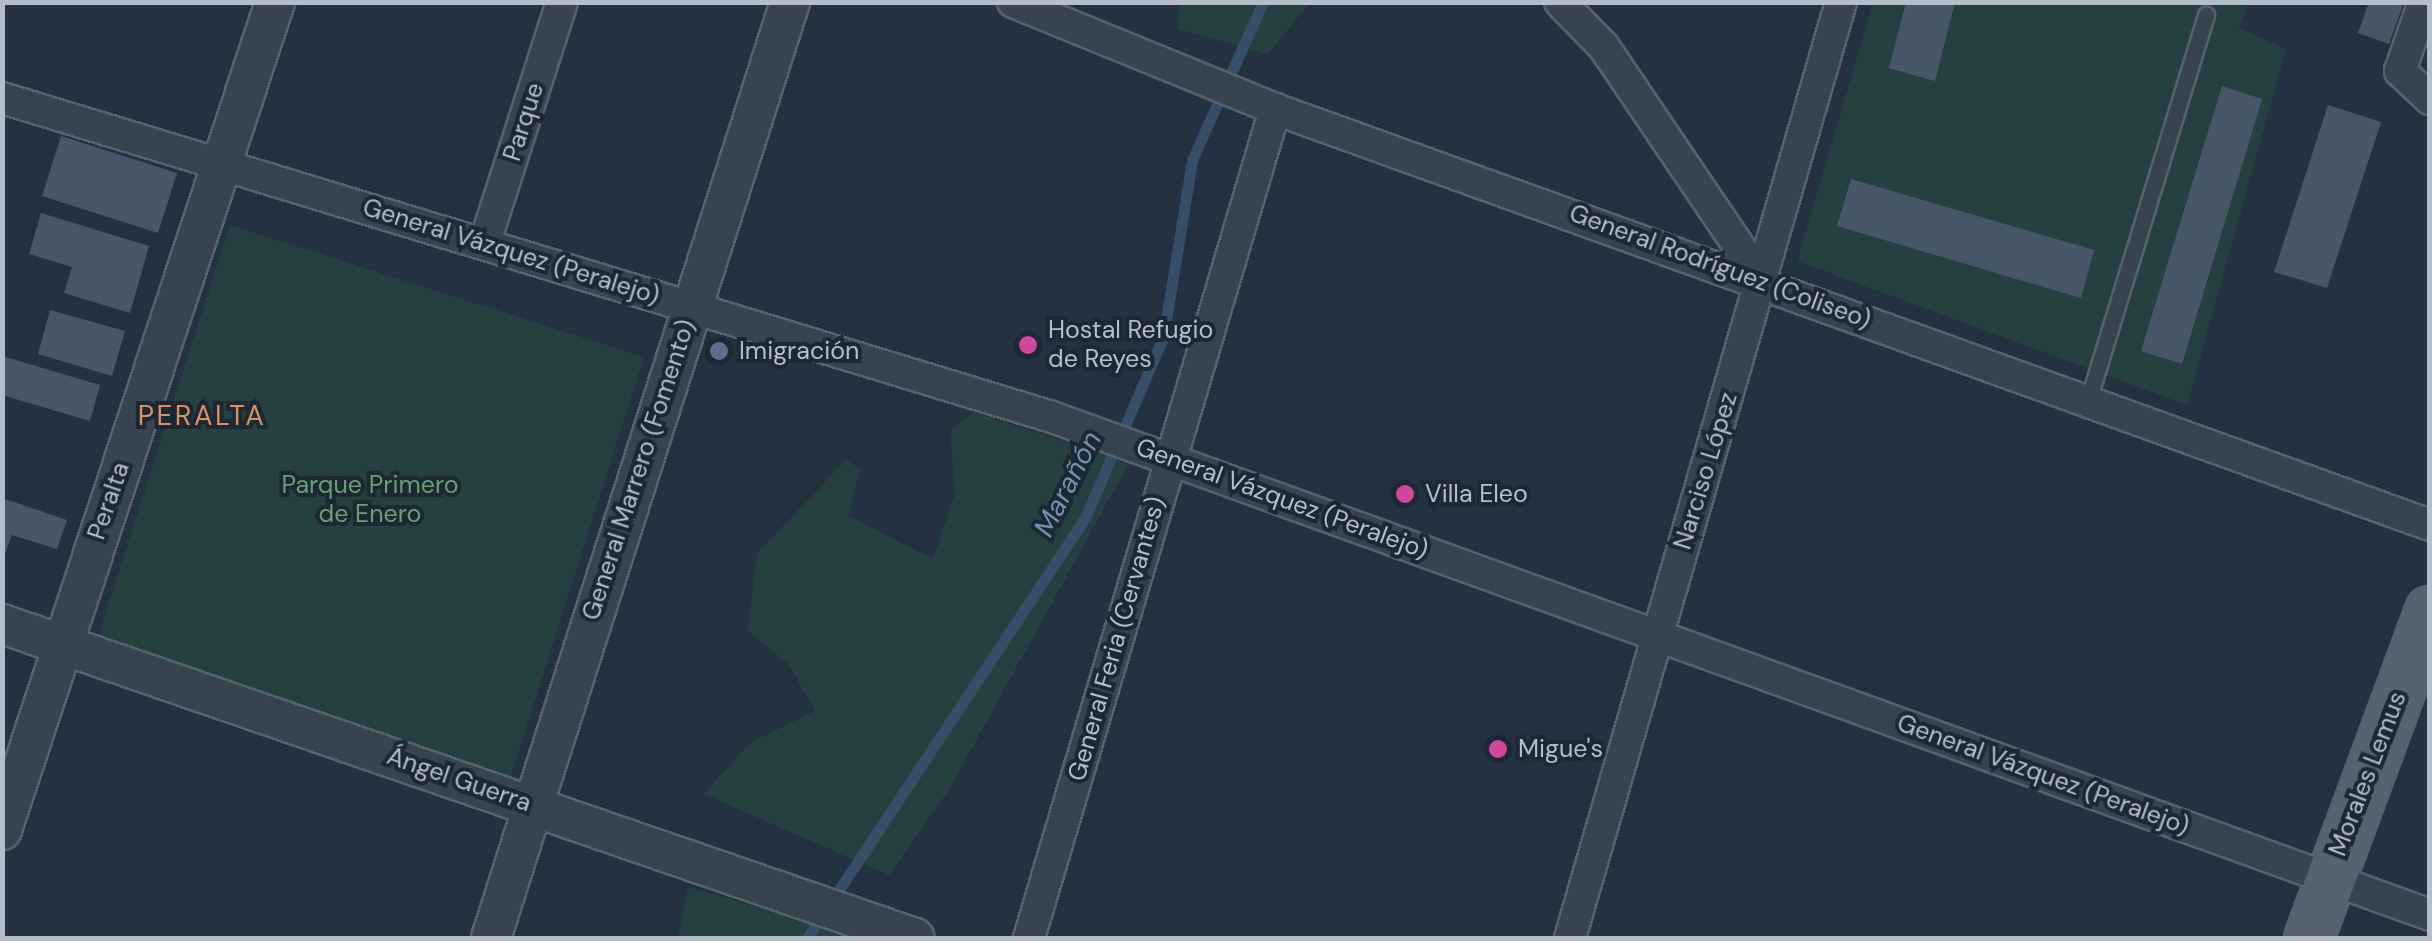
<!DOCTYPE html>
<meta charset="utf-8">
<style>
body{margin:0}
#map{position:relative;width:2432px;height:941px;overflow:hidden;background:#243140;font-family:"DM Sans",sans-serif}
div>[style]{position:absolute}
.green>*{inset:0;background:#264041}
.stream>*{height:11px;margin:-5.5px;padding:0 5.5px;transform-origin:5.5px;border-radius:5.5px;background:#374e68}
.building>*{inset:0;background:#485767}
.roads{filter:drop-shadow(2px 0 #56616e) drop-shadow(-2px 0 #56616e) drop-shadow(0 2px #56616e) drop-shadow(0 -2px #56616e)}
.service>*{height:15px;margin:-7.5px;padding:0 7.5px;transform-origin:7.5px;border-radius:7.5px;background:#384350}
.minor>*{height:30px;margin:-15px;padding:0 15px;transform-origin:15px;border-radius:15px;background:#384350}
.tertiary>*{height:38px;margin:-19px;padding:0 19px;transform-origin:19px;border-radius:19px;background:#384350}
.primary>*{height:48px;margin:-24px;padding:0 24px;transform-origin:24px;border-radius:24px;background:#566270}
.dots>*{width:28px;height:28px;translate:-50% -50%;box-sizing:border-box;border:5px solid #1d2835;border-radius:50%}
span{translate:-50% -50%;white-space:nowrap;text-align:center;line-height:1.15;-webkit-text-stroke:8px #1d2835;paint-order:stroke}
.street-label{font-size:25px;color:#b4becb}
.poi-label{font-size:25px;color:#b4becb}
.left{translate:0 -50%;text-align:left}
.park-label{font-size:25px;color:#6a9d73}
.neighbourhood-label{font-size:28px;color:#da8f60;letter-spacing:2.5px}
.water-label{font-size:28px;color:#7390af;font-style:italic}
.frame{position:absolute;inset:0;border:5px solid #b4becb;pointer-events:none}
</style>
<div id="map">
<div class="green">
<i style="clip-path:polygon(1179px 3px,1179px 2px,1310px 3px,1267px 54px,1178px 29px)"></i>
<i style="clip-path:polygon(1873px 3px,2248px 3px,2239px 28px,2286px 49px,2187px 405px,1797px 261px)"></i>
<i style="clip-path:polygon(230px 225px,644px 357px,510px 779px,96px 643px)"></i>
<i style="clip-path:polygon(974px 412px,1129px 463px,950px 788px,889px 875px,704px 794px,750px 743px,815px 711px,789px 665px,748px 631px,757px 553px,847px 459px,860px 470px,848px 516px,933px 559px,955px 493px,950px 431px)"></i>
<i style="clip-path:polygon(688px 887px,865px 938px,678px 938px)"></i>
</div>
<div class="stream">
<i style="left:807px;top:938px;width:504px;rotate:-56.5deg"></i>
<i style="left:1085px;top:518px;width:196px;rotate:-66.6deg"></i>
<i style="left:1163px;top:338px;width:180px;rotate:-80.7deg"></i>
<i style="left:1192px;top:160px;width:173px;rotate:-65.8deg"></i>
</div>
<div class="building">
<i style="clip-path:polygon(1906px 2px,1955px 2px,1935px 81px,1889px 68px)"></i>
<i style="clip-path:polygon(2369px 2px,2404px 2px,2389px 44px,2358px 33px)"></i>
<i style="clip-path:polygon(2222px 86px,2262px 99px,2182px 364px,2141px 351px)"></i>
<i style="clip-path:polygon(2328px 105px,2381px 122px,2327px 288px,2274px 272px)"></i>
<i style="clip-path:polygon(61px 136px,177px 173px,158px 233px,42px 196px)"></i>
<i style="clip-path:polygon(1851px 179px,2094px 250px,2081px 298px,1837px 226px)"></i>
<i style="clip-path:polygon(41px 213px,149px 246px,130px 313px,64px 293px,72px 267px,29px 254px)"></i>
<i style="clip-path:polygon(50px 310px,125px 331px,112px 376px,38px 354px)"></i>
<i style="clip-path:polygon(2px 356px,100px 385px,90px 421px,2px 395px)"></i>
<i style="clip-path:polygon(2px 498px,67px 520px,57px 549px,12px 535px,2px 562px)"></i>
</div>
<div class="roads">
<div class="service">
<i style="left:2088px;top:401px;width:404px;rotate:-73deg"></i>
</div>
<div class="minor">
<i style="left:1013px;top:2px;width:283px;rotate:22.2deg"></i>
<i style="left:1275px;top:109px;width:1228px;rotate:19.81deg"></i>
<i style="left:1560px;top:2px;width:63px;rotate:45.6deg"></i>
<i style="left:1604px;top:47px;width:284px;rotate:55.9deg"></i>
<i style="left:2424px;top:2px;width:73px;rotate:109.2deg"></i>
<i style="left:2400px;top:71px;width:41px;rotate:43deg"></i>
<i style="left:2px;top:98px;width:1097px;rotate:16.9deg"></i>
<i style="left:1052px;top:417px;width:1465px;rotate:19.87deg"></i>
<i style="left:485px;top:242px;width:252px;rotate:-72.2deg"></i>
<i style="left:1029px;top:938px;width:865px;rotate:-73.47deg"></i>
<i style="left:1570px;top:938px;width:974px;rotate:-73.85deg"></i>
</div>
<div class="tertiary">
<i style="left:2px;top:624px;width:965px;rotate:18.98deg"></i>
<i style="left:2px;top:830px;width:872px;rotate:-71.75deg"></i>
<i style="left:491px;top:938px;width:983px;rotate:-72.28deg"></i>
</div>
<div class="primary">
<i style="left:2309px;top:938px;width:349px;rotate:-69.7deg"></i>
</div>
</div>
<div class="dots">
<i style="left:1028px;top:345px;background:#d1479c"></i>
<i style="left:719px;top:351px;background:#5c6f8a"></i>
<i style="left:1405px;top:494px;background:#d1479c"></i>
<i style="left:1498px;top:749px;background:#d1479c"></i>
</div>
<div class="street-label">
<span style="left:524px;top:122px;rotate:-72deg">Parque</span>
<span style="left:511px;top:252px;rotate:17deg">General Vázquez (Peralejo)</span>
<span style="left:1720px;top:267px;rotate:20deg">General Rodríguez (Coliseo)</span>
<span style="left:639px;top:470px;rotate:-72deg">General Marrero (Fomento)</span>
<span style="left:1706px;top:471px;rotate:-73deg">Narciso López</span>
<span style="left:1282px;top:499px;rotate:20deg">General Vázquez (Peralejo)</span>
<span style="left:109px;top:501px;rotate:-71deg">Peralta</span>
<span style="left:1117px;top:639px;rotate:-74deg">General Feria (Cervantes)</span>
<span style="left:2368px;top:774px;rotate:-69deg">Morales Lemus</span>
<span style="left:2043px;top:775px;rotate:20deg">General Vázquez (Peralejo)</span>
<span style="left:459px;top:780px;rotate:19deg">Ángel Guerra</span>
</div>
<div class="poi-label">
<span class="left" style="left:1048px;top:345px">Hostal Refugio<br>de Reyes</span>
<span class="left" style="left:739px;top:351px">Imigración</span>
<span class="left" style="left:1425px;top:494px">Villa Eleo</span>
<span class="left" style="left:1518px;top:749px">Migue's</span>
</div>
<div class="park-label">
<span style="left:370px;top:500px">Parque Primero<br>de Enero</span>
</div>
<div class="neighbourhood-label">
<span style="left:202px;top:416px">PERALTA</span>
</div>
<div class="water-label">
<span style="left:1068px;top:484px;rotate:-63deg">Marañón</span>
</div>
<div class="frame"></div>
</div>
